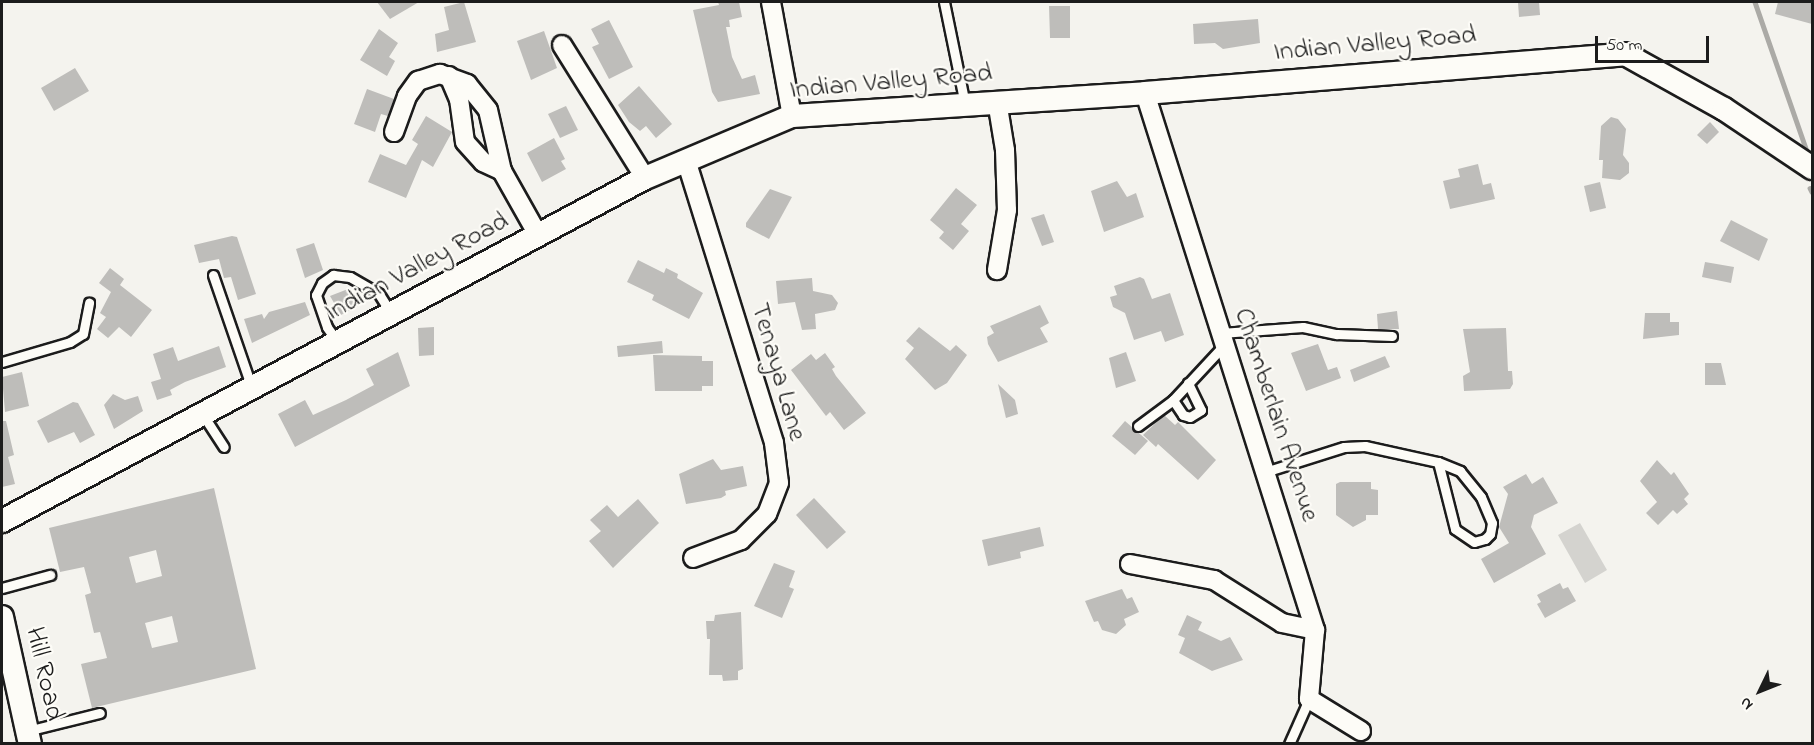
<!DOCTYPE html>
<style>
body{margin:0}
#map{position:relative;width:1814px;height:745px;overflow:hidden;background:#f4f3ee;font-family:"Indie Flower",sans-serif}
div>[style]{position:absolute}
.green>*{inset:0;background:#d4d3cf}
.stream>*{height:4.5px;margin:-2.25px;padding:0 2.25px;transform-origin:2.25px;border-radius:2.25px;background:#abaaa6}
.building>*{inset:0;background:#bebdba}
.roads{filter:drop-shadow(2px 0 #1c1c1c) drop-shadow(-2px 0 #1c1c1c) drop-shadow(0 2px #1c1c1c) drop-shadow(0 -2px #1c1c1c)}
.service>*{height:9px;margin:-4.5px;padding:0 4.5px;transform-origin:4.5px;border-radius:4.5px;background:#fdfcf7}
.minor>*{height:18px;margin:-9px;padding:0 9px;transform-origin:9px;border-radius:9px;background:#fdfcf7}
.tertiary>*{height:22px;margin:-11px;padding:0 11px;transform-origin:11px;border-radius:11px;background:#fdfcf7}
span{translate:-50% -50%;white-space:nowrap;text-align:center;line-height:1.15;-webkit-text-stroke:4.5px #fdfcf7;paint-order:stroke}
.street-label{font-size:27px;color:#1c1c1c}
.frame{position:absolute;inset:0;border:3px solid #1c1c1c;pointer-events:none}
.north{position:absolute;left:1730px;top:661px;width:60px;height:60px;-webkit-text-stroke:4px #fdfcf7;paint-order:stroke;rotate:227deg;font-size:16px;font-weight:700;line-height:24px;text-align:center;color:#1c1c1c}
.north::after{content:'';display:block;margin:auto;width:21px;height:27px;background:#1c1c1c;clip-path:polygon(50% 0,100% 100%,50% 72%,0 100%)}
.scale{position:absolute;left:1595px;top:36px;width:114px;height:27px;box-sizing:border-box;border:3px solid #1c1c1c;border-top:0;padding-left:8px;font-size:18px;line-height:21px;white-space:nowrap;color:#1c1c1c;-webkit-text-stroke:4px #fdfcf7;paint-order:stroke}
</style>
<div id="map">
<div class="green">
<i style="clip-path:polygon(1580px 523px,1607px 570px,1585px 583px,1558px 535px)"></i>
</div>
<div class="stream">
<i style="left:1755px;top:2px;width:158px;rotate:70.8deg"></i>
<i style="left:1810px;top:188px;width:4px;rotate:63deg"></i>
</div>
<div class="building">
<i style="clip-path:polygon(377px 2px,419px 2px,390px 19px)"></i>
<i style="clip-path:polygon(464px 2px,476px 42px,437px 52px,435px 34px,449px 30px,444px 7px)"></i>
<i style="clip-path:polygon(718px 2px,739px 2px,742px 17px,729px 20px,730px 27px,726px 27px,732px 57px,742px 79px,755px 75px,760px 94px,718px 102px,712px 92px,693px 10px,719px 5px)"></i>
<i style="clip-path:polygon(1518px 2px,1539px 2px,1540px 15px,1519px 17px)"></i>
<i style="clip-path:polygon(1778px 2px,1812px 2px,1812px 24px,1775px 14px)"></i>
<i style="clip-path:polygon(1049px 6px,1070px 6px,1070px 38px,1050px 38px)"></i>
<i style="clip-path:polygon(1258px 19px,1260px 43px,1223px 49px,1215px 43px,1194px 44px,1193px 24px)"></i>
<i style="clip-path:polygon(609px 20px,633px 67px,609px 79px,592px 47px,599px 44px,591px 29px)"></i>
<i style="clip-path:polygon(379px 29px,398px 43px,389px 57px,395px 61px,387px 76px,360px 60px)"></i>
<i style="clip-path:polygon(544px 31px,557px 68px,531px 80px,517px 41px)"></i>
<i style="clip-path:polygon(75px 68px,89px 91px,54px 111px,41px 88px)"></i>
<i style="clip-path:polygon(639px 86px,672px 124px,656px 138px,646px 126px,640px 131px,629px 122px,618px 105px)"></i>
<i style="clip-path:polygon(367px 89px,394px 99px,388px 116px,381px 114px,375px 132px,354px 124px)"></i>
<i style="clip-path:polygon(566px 106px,578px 130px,560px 138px,548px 114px)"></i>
<i style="clip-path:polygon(426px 116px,452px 132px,433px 167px,422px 160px,406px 198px,368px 182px,380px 154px,406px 165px,418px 144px,412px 140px)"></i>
<i style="clip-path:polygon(1611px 117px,1618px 119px,1626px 129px,1623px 155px,1629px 163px,1629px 173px,1620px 180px,1602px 178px,1603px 160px,1599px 160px,1601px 126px)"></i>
<i style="clip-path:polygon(1710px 122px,1719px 132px,1707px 144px,1697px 135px)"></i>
<i style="clip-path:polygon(554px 138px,565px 159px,561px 161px,566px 169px,542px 182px,527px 153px)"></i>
<i style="clip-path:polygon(1478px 164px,1483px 185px,1491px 183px,1495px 199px,1450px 209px,1443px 181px,1460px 177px,1458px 169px)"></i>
<i style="clip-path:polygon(1117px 181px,1127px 197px,1136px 193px,1144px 217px,1104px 232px,1091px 191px)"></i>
<i style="clip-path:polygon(1600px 182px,1606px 208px,1590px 212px,1584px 186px)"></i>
<i style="clip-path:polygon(956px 188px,977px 205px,961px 224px,969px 231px,953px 250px,939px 238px,944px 232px,930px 220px)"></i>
<i style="clip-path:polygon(770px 189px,792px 197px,769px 239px,746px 227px,746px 223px)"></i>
<i style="clip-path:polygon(1044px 214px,1054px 242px,1042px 246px,1031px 218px)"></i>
<i style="clip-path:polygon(1731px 220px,1768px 239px,1759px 261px,1720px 241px)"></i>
<i style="clip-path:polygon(232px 236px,237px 237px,256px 294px,238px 300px,231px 277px,224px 278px,219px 259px,199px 263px,194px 245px)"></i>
<i style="clip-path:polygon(314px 243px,323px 270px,305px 278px,296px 249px)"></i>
<i style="clip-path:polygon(638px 260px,664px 273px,666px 268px,678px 274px,677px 278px,703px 293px,689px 319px,652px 300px,654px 295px,627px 282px)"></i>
<i style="clip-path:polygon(1705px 262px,1734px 267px,1731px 283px,1702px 277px)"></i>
<i style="clip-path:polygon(110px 268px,124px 279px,120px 285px,152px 310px,131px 337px,119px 327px,108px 338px,97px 329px,106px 317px,100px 313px,111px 292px,99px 283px)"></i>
<i style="clip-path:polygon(1140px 277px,1144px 279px,1152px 299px,1170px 293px,1184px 335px,1165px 342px,1161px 331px,1134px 340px,1125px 313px,1113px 307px,1110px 297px,1117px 295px,1114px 286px)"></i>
<i style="clip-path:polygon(812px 278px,813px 291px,832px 295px,838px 303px,835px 310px,815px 314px,816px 329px,802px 330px,795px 302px,778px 304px,776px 281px)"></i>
<i style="clip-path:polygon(348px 289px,358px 306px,341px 315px,330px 296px)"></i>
<i style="clip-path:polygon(305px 302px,310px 315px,252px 343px,244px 319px,262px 314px,264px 319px,269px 312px)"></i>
<i style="clip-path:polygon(1040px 305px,1049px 323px,1040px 328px,1048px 342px,998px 362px,988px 344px,987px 337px,994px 333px,990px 326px)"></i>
<i style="clip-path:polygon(1397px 311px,1399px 329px,1378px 329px,1377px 314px)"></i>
<i style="clip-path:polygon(1645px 313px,1670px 313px,1670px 322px,1679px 322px,1679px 335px,1643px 339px)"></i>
<i style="clip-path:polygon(434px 327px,434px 355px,419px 356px,418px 328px)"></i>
<i style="clip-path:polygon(919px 327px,950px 351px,956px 345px,967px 355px,947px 383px,935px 390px,905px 359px,914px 348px,906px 341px)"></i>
<i style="clip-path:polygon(1506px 328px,1508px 371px,1512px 371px,1513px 384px,1510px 389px,1464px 391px,1463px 376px,1470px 372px,1463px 329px)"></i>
<i style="clip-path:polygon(662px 341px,663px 353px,618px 357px,617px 346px)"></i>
<i style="clip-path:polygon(1318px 344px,1328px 370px,1337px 367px,1341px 378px,1306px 391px,1291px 353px)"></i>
<i style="clip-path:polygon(219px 346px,226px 367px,185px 382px,170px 390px,172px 395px,157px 400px,151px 382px,161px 379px,153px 354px,173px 347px,178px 361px)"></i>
<i style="clip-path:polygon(398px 352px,410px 386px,295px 447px,278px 414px,305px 400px,313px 415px,346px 400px,374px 385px,366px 369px)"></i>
<i style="clip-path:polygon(1126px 352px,1136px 381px,1116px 388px,1109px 358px)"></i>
<i style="clip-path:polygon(825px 353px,835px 367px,832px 369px,836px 376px,866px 413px,844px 430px,830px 412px,826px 416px,791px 370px,811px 354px,816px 360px)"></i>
<i style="clip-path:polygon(653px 355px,702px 356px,702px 361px,713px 361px,713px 386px,702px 386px,702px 391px,655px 391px)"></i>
<i style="clip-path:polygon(1385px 356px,1390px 367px,1354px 382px,1350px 370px)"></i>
<i style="clip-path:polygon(1705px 363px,1721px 363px,1726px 385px,1705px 385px)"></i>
<i style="clip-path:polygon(22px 372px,29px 406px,5px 412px,2px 377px)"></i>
<i style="clip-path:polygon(998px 384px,1015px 400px,1018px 414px,1006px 418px)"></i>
<i style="clip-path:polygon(113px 394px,125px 400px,138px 396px,143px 411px,114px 429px,104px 405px)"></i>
<i style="clip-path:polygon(73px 402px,78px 403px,95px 435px,80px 443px,74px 432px,48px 443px,37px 421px)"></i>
<i style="clip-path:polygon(1164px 415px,1175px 425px,1178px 422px,1216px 460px,1198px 480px,1158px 444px,1156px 447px,1143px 435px)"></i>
<i style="clip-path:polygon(2px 421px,6px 421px,14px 455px,8px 457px,15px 484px,2px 487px)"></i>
<i style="clip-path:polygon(1125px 421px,1148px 441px,1135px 455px,1112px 436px)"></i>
<i style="clip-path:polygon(713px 459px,721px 470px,743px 466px,747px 486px,725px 491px,726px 495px,721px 498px,686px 504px,679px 474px)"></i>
<i style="clip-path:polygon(1657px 460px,1671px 475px,1674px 472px,1689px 494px,1684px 499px,1688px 504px,1677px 514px,1673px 510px,1658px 525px,1646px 513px,1657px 502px,1640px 481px)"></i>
<i style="clip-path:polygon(1526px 474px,1532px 484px,1543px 477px,1558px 503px,1534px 515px,1531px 527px,1546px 554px,1494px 583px,1481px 559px,1509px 543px,1499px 527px,1508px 494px,1503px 487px)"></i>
<i style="clip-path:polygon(1340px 482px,1371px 482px,1371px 489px,1378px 490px,1378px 515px,1366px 515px,1366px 520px,1353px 527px,1336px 515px,1336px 484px)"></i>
<i style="clip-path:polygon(evenodd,214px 488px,256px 669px,92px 708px,81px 664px,107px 658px,100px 632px,94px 633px,85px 595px,91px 593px,84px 567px,60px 572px,49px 528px,214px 488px,156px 550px,162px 576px,136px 583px,129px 557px,156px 550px,214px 488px,172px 616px,178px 642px,152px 648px,145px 623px,172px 616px)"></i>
<i style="clip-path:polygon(814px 498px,846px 532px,827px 549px,796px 515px)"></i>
<i style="clip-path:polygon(638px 499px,659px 523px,613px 568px,589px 541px,601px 531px,590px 520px,607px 505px,618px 517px)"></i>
<i style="clip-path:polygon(1040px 527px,1044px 546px,1020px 552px,1021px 558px,988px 566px,982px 540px)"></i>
<i style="clip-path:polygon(774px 563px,795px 571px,789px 587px,794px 589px,782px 618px,754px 606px)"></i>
<i style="clip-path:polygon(1560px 583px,1563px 589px,1568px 587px,1576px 601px,1545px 618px,1537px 604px,1541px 602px,1537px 595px)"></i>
<i style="clip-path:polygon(1122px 589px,1127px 599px,1132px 597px,1139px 612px,1124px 619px,1126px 625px,1116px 634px,1102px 630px,1098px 621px,1094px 622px,1085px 601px)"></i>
<i style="clip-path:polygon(741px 612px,743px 669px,738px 671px,738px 680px,723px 681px,722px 675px,709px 675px,710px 639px,707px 639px,706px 621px,714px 621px,715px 615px)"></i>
<i style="clip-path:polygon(1187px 615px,1202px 622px,1198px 630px,1221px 641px,1230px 637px,1243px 660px,1212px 671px,1179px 653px,1185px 638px,1178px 635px)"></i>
</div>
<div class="roads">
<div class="service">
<i style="left:944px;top:2px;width:104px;rotate:78.4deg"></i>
<i style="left:213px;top:275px;width:120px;rotate:71deg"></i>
<i style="left:1221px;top:333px;width:82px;rotate:-4.2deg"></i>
<i style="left:1303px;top:327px;width:35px;rotate:12deg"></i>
<i style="left:1337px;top:334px;width:55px;rotate:2.1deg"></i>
<i style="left:337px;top:341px;width:17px;rotate:-126deg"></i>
<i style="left:327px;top:327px;width:34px;rotate:-109deg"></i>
<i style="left:316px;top:295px;width:13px;rotate:-63deg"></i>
<i style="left:322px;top:283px;width:14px;rotate:-36deg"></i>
<i style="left:333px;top:275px;width:17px;rotate:7deg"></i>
<i style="left:350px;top:277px;width:34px;rotate:30deg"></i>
<i style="left:379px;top:294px;width:22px;rotate:58deg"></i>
<i style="left:2px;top:362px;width:71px;rotate:-16.4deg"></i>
<i style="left:70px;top:342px;width:15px;rotate:-32deg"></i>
<i style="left:83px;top:334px;width:32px;rotate:-79deg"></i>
<i style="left:1173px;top:400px;width:18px;rotate:56deg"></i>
<i style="left:1183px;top:415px;width:7px;rotate:16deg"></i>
<i style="left:1190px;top:417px;width:13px;rotate:-32deg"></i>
<i style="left:1201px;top:410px;width:30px;rotate:-116deg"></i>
<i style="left:203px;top:415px;width:38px;rotate:57deg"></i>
<i style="left:1138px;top:426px;width:44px;rotate:-36.6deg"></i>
<i style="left:1173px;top:400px;width:76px;rotate:-47.1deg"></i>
<i style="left:1265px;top:472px;width:83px;rotate:-17.6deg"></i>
<i style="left:1344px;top:447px;width:21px;rotate:-3deg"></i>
<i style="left:1365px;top:446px;width:75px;rotate:12.4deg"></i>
<i style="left:1438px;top:462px;width:24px;rotate:22deg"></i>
<i style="left:1460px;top:471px;width:33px;rotate:51deg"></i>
<i style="left:1481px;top:497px;width:28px;rotate:67deg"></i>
<i style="left:1492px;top:523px;width:11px;rotate:100deg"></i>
<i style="left:1490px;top:534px;width:7px;rotate:135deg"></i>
<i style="left:1485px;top:539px;width:11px;rotate:165deg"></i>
<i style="left:1474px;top:542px;width:23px;rotate:-146deg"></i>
<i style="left:1455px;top:529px;width:69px;rotate:-104.2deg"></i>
<i style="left:2px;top:588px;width:50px;rotate:-15.2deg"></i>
<i style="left:27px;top:731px;width:75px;rotate:-13.9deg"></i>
<i style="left:1289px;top:744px;width:49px;rotate:-66deg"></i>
</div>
<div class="minor">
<i style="left:771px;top:2px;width:116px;rotate:79.6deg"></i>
<i style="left:562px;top:45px;width:157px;rotate:58deg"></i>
<i style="left:449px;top:76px;width:25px;rotate:67deg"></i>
<i style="left:459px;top:99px;width:43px;rotate:82.1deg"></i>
<i style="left:465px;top:142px;width:27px;rotate:48deg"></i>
<i style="left:483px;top:162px;width:21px;rotate:25deg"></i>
<i style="left:1145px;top:93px;width:563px;rotate:72.43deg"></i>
<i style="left:1315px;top:630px;width:69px;rotate:95deg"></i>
<i style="left:1309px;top:699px;width:61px;rotate:31.6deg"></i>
<i style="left:997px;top:101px;width:50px;rotate:80.7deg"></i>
<i style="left:1005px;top:150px;width:60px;rotate:88.1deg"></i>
<i style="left:1007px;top:210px;width:61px;rotate:99.5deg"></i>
<i style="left:394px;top:132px;width:38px;rotate:-70deg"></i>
<i style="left:407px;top:96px;width:19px;rotate:-54deg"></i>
<i style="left:418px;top:81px;width:23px;rotate:-18deg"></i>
<i style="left:440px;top:74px;width:29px;rotate:20deg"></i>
<i style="left:467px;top:84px;width:33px;rotate:51deg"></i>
<i style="left:488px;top:110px;width:63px;rotate:77.1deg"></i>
<i style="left:502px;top:171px;width:73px;rotate:60.6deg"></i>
<i style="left:686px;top:160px;width:296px;rotate:72.7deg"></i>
<i style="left:774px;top:443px;width:40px;rotate:82.9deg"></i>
<i style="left:779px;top:483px;width:33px;rotate:111deg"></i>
<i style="left:767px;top:514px;width:37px;rotate:135deg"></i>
<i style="left:741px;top:540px;width:51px;rotate:159.4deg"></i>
<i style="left:1130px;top:564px;width:86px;rotate:10.8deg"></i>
<i style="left:1214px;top:580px;width:80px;rotate:32.3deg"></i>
<i style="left:1282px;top:623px;width:34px;rotate:12deg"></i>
</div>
<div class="tertiary">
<i style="left:2px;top:521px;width:729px;rotate:-28.08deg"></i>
<i style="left:645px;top:178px;width:160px;rotate:-22.9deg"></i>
<i style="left:792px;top:116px;width:354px;rotate:-3.7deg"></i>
<i style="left:1145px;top:93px;width:482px;rotate:-4.6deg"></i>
<i style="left:1625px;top:54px;width:113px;rotate:29.1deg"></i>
<i style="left:1724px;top:109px;width:106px;rotate:33.8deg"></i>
<i style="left:2px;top:617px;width:130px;rotate:77.6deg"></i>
</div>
</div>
<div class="street-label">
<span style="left:1375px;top:44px;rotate:-5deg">Indian Valley Road</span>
<span style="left:891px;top:82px;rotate:-5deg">Indian Valley Road</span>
<span style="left:417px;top:267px;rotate:-28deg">Indian Valley Road</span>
<span style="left:778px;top:372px;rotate:74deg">Tenaya Lane</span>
<span style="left:1276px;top:415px;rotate:72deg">Chamberlain Avenue</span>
<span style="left:44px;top:674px;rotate:77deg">Hill Road</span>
</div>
<div class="frame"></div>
<div class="north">N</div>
<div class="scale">50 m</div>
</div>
